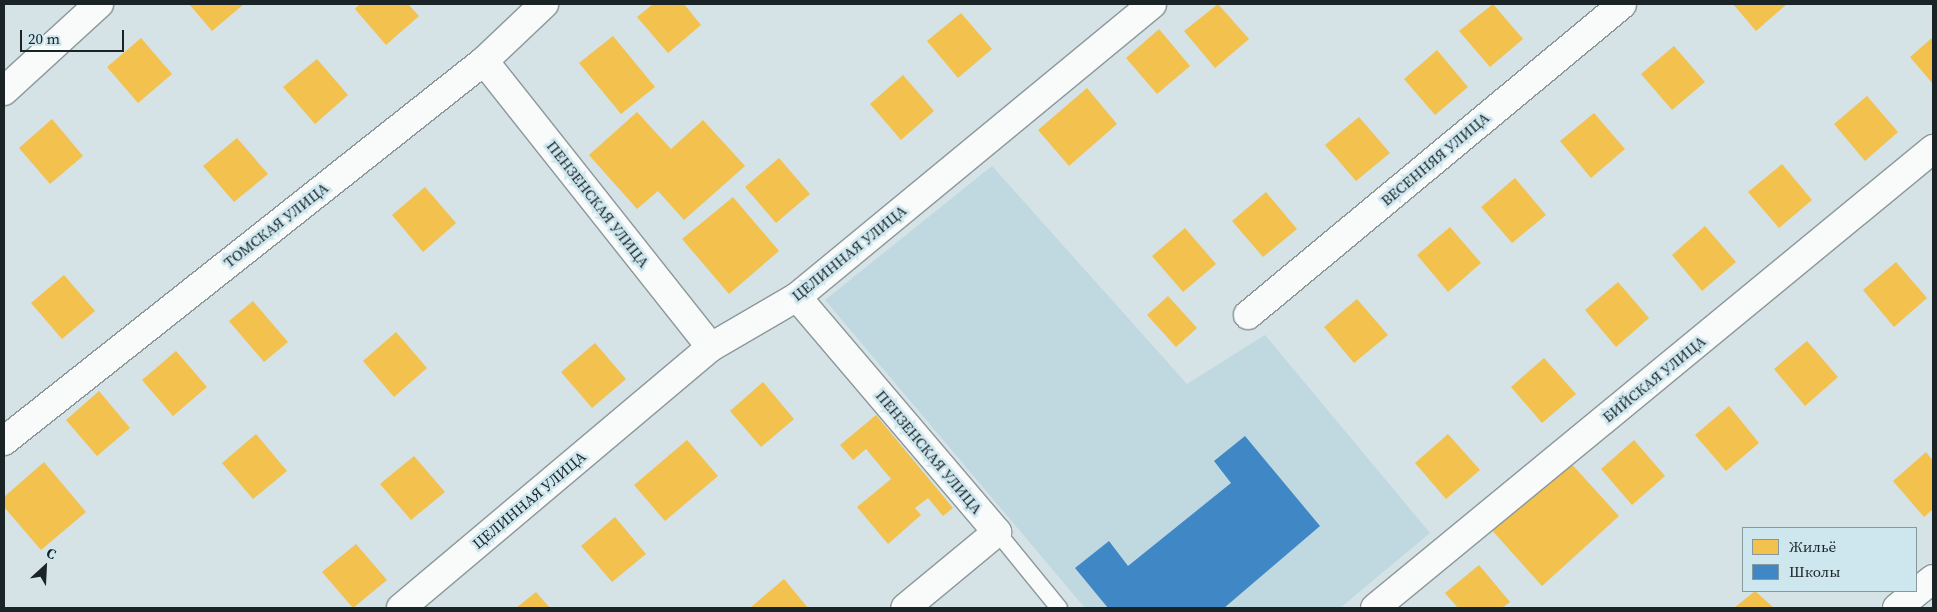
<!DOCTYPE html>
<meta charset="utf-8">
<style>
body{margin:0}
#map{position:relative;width:1937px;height:612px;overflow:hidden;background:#d5e3e7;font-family:"Source Serif 4",serif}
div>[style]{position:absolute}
.built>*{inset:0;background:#c0d8df}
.homes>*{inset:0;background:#f2c14e}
.schools>*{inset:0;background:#3f88c5}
.roads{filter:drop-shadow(1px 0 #8d979a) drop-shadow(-1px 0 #8d979a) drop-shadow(0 1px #8d979a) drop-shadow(0 -1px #8d979a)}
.service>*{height:16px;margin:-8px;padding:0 8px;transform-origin:8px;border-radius:8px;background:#f9fbfb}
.minor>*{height:28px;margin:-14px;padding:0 14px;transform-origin:14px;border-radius:14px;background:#f9fbfb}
span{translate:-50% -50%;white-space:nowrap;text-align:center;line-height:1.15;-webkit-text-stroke:5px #cee7ee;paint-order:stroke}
.street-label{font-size:15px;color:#1a2326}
.frame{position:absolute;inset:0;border:5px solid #1a2326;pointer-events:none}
.legend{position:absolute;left:1742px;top:527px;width:175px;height:65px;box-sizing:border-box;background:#cee7ee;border:1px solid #86999e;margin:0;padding:6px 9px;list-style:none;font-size:15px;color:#1a2326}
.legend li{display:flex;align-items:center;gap:10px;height:25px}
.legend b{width:25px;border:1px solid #86999e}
.north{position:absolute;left:20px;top:542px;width:50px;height:50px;-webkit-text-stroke:4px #cee7ee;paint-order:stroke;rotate:25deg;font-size:14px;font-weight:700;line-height:20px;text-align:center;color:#1a2326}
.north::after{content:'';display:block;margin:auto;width:18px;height:22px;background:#1a2326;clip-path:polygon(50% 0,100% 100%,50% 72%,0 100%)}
.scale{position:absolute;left:20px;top:30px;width:104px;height:22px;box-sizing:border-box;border:2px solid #1a2326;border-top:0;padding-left:6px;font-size:15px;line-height:18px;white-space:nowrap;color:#1a2326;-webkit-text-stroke:4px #cee7ee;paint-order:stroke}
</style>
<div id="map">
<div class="built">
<i style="clip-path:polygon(992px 166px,1187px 384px,1265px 335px,1430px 533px,1340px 608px,1085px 608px,825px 300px)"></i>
</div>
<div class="homes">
<i style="clip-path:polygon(189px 4px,244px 4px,212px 31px)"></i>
<i style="clip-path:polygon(360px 4px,408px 4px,419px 16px,386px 45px,355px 9px)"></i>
<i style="clip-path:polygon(653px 4px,684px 4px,701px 25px,668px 53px,637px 17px)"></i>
<i style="clip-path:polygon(1218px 4px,1249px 39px,1215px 68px,1184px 31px)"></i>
<i style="clip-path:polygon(1493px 4px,1523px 39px,1490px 67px,1459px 31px)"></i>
<i style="clip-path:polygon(1733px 4px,1787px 4px,1756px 31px)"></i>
<i style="clip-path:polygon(961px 13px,992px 49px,958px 78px,927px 41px)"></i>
<i style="clip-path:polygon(1159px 29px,1190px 66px,1157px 94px,1126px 58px)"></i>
<i style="clip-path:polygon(613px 36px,655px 87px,621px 114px,579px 63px)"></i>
<i style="clip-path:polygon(1933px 37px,1933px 84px,1910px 57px)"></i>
<i style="clip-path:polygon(141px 38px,172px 74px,138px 103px,107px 67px)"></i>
<i style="clip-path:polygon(1674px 46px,1705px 82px,1672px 110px,1641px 74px)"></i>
<i style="clip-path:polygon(1437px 50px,1468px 87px,1435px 115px,1404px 79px)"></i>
<i style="clip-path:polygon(317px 59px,348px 95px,315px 124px,283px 87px)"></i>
<i style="clip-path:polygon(903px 75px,934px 111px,901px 140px,870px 104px)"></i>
<i style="clip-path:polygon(1087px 88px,1117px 124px,1069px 166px,1038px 130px)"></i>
<i style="clip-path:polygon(1867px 96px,1898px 132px,1865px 161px,1834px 124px)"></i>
<i style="clip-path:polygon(637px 112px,671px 149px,703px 120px,745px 166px,684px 220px,658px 191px,637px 209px,589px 155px)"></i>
<i style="clip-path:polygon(1594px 113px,1625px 149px,1591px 178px,1560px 141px)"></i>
<i style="clip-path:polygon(1359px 117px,1390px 153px,1356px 181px,1325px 145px)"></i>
<i style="clip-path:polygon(52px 119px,83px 156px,50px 184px,19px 148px)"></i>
<i style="clip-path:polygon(237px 138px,268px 174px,234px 202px,203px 166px)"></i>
<i style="clip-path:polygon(779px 158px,810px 194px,776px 223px,745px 187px)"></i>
<i style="clip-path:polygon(1782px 164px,1812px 200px,1779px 228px,1748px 192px)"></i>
<i style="clip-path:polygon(1515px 178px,1546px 215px,1512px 243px,1481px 207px)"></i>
<i style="clip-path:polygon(425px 187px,456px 223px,423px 252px,392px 215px)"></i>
<i style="clip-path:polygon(1266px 192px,1297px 229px,1263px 257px,1232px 221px)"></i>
<i style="clip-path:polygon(733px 197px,779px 251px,729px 294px,682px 239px)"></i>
<i style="clip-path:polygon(1705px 226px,1736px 262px,1702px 291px,1672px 255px)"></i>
<i style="clip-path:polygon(1450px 227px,1481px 263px,1448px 292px,1417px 255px)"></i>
<i style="clip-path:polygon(1185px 228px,1216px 264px,1183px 292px,1152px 256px)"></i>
<i style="clip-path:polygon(1896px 262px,1927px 298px,1894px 327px,1863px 290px)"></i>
<i style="clip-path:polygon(64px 275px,95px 311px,62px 339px,31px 303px)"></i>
<i style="clip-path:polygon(1618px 282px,1649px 318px,1616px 347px,1585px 310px)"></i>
<i style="clip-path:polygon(1168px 296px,1197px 328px,1176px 347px,1147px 315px)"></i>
<i style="clip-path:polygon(1357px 299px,1388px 335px,1354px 363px,1324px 327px)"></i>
<i style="clip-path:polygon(253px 301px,288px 342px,264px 362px,229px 321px)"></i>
<i style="clip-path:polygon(396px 332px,427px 368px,394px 397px,363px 361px)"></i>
<i style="clip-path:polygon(1807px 341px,1838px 377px,1805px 406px,1774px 369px)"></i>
<i style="clip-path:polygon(595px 343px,626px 379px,592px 408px,561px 372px)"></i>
<i style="clip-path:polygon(176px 351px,207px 387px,173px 416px,142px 380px)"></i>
<i style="clip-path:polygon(1544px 358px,1576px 394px,1542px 423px,1511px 387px)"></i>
<i style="clip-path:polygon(763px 382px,794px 419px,761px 447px,730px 411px)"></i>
<i style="clip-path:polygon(99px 391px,130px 428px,97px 456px,66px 420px)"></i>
<i style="clip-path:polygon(1729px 406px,1759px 443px,1726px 471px,1695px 435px)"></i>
<i style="clip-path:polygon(876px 415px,953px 508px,943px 516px,928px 498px,915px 508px,921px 515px,888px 544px,857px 507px,891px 479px,866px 449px,853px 460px,840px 445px)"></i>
<i style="clip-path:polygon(256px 434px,287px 471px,253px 499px,222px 463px)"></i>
<i style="clip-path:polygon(1448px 434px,1480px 470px,1446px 499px,1415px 463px)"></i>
<i style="clip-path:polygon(687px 440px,718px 476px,665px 521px,634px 485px)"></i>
<i style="clip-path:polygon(1634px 440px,1665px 476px,1632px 505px,1601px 469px)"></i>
<i style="clip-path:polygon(1926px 452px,1933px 461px,1933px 509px,1924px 517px,1893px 481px)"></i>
<i style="clip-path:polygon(414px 456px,445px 492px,411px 520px,380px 484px)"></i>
<i style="clip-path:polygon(1567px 459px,1619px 516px,1542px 586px,1490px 528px)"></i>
<i style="clip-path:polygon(44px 462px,86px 512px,41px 550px,4px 507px,4px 497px)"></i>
<i style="clip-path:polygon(615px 517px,646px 554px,612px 582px,581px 546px)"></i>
<i style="clip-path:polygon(356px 544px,387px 580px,353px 608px,322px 572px)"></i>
<i style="clip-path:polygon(1479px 565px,1510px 602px,1502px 608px,1458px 608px,1445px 593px)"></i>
<i style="clip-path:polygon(784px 579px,808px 608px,750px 608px)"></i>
<i style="clip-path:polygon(1755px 591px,1774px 608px,1734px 608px)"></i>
<i style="clip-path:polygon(536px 592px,550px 608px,516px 608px)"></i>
</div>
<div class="schools">
<i style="clip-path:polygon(1245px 436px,1320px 526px,1224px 608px,1108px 608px,1075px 568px,1109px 541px,1128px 566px,1231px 483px,1214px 461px)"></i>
</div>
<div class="roads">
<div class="service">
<i style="left:997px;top:532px;width:98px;rotate:50.8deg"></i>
</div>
<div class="minor">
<i style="left:484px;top:61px;width:365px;rotate:51.6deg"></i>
<i style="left:4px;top:91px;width:129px;rotate:-42.5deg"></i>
<i style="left:797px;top:297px;width:309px;rotate:49.6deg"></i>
<i style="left:997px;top:532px;width:119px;rotate:140.4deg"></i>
<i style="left:1248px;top:315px;width:486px;rotate:-39.7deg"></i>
<i style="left:4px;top:441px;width:612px;rotate:-38.37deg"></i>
<i style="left:484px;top:61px;width:83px;rotate:-43.5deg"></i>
<i style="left:401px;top:608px;width:405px;rotate:-40.1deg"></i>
<i style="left:711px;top:347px;width:99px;rotate:-30.2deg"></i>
<i style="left:797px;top:297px;width:460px;rotate:-39.5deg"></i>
<i style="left:1375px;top:608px;width:723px;rotate:-39.44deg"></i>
<i style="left:1897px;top:608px;width:46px;rotate:-38.9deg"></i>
</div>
</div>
<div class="street-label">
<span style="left:1435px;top:159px;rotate:-40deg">ВЕСЕННЯЯ УЛИЦА</span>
<span style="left:598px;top:204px;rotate:52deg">ПЕНЗЕНСКАЯ УЛИЦА</span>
<span style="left:276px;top:225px;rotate:-38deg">ТОМСКАЯ УЛИЦА</span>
<span style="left:849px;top:253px;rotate:-39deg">ЦЕЛИННАЯ УЛИЦА</span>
<span style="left:1654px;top:379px;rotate:-39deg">БИЙСКАЯ УЛИЦА</span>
<span style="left:929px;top:452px;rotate:50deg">ПЕНЗЕНСКАЯ УЛИЦА</span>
<span style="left:529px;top:500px;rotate:-40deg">ЦЕЛИННАЯ УЛИЦА</span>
</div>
<div class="frame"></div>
<ul class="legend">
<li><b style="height:14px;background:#f2c14e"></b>Жильё</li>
<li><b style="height:14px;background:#3f88c5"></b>Школы</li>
</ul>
<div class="north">С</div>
<div class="scale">20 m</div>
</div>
